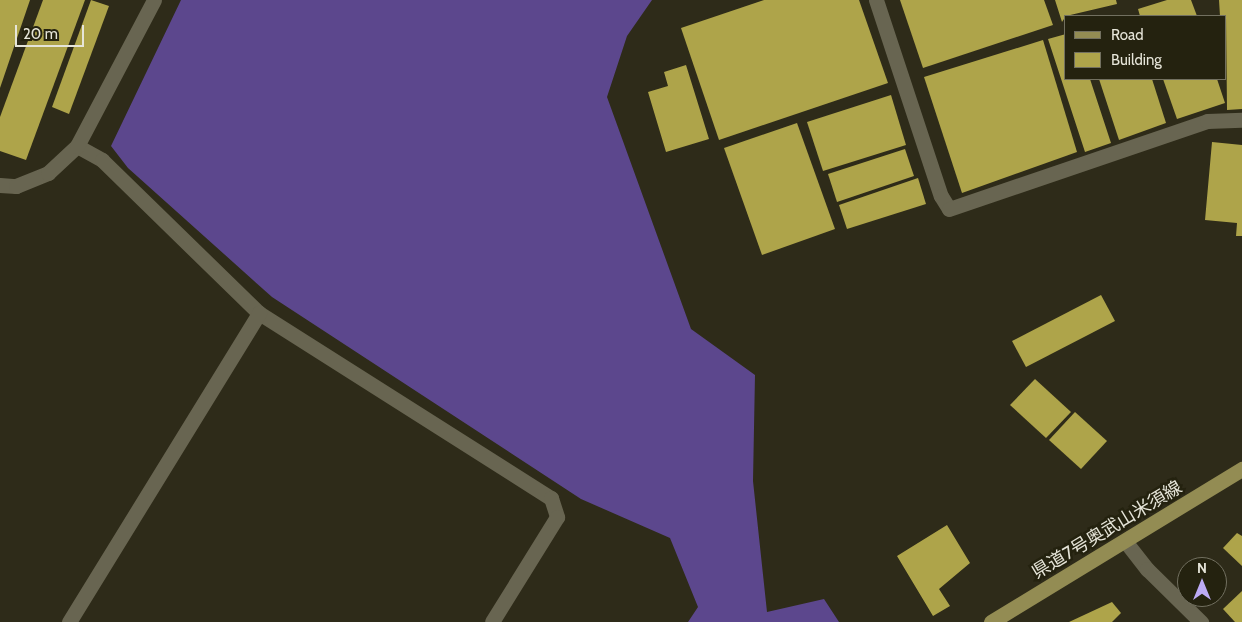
<!DOCTYPE html>
<meta charset="utf-8">
<style>
body{margin:0}
#map{position:relative;width:1242px;height:622px;overflow:hidden;background:#2e2b19;font-family:Cabin,"Noto Sans JP",sans-serif}
div>[style]{position:absolute}
.forest>*{inset:0;background:#5c478d}
.building>*{inset:0;background:#aea44a}
.minor>*{height:15px;margin:-7.5px;padding:0 7.5px;transform-origin:7.5px;border-radius:7.5px;background:#686551}
.major>*{height:15px;margin:-7.5px;padding:0 7.5px;transform-origin:7.5px;border-radius:7.5px;background:#938c53}
span{translate:-50% -50%;white-space:nowrap;text-align:center;line-height:1.15;-webkit-text-stroke:5px #24220f;paint-order:stroke}
.street-label{font-size:18px;color:#e6e5d9}
.legend{position:absolute;left:1064px;top:15px;width:162px;height:65px;box-sizing:border-box;background:#24220f;border:1px solid #727060;margin:0;padding:6px 9px;list-style:none;font-size:15px;color:#e6e5d9}
.legend li{display:flex;align-items:center;gap:10px;height:25px}
.legend b{width:25px;border:1px solid #727060}
.north{position:absolute;left:1177px;top:557px;width:50px;height:50px;box-sizing:border-box;background:#24220f;border:1px solid #727060;border-radius:50%;rotate:0deg;font-size:14px;font-weight:700;line-height:20px;text-align:center;color:#e6e5d9}
.north::after{content:'';display:block;margin:auto;width:18px;height:22px;background:#bcaaf5;clip-path:polygon(50% 0,100% 100%,50% 72%,0 100%)}
.scale{position:absolute;left:15px;top:25px;width:69px;height:22px;box-sizing:border-box;border:2px solid #e6e5d9;border-top:0;padding-left:6px;font-size:15px;line-height:18px;white-space:nowrap;color:#e6e5d9;-webkit-text-stroke:4px #24220f;paint-order:stroke}
</style>
<div id="map">
<div class="forest">
<i style="clip-path:polygon(181px 0,652px 0,627px 36px,607px 97px,691px 329px,755px 375px,753px 481px,767px 612px,824px 599px,839px 622px,688px 622px,698px 607px,670px 538px,581px 499px,272px 297px,128px 168px,111px 146px)"></i>
</div>
<div class="building">
<i style="clip-path:polygon(0 0,30px 0,0 88px)"></i>
<i style="clip-path:polygon(43px 0,85px 0,26px 160px,0 151px,0 117px)"></i>
<i style="clip-path:polygon(91px 0,109px 6px,69px 114px,52px 107px)"></i>
<i style="clip-path:polygon(764px 0,859px 0,888px 83px,719px 140px,681px 28px)"></i>
<i style="clip-path:polygon(900px 0,1044px 0,1053px 25px,923px 68px)"></i>
<i style="clip-path:polygon(1055px 0,1116px 0,1117px 4px,1066px 16px,1062px 22px)"></i>
<i style="clip-path:polygon(1167px 0,1191px 0,1197px 16px,1140px 16px,1138px 9px)"></i>
<i style="clip-path:polygon(1219px 0,1242px 0,1242px 109px,1227px 110px,1226px 16px,1220px 16px)"></i>
<i style="clip-path:polygon(1066px 34px,1066px 79px,1090px 79px,1111px 143px,1085px 152px,1048px 39px)"></i>
<i style="clip-path:polygon(1043px 40px,1077px 152px,962px 193px,924px 77px)"></i>
<i style="clip-path:polygon(686px 65px,709px 139px,666px 152px,648px 92px,668px 86px,664px 72px)"></i>
<i style="clip-path:polygon(1099px 79px,1152px 79px,1166px 123px,1119px 140px)"></i>
<i style="clip-path:polygon(1163px 79px,1217px 79px,1225px 103px,1177px 119px)"></i>
<i style="clip-path:polygon(891px 95px,906px 145px,823px 171px,807px 122px)"></i>
<i style="clip-path:polygon(797px 123px,835px 229px,762px 255px,724px 148px)"></i>
<i style="clip-path:polygon(1212px 142px,1242px 145px,1242px 236px,1236px 236px,1237px 223px,1205px 220px)"></i>
<i style="clip-path:polygon(905px 149px,914px 176px,837px 202px,828px 174px)"></i>
<i style="clip-path:polygon(918px 178px,926px 204px,847px 229px,839px 205px)"></i>
<i style="clip-path:polygon(1101px 295px,1115px 321px,1026px 367px,1012px 341px)"></i>
<i style="clip-path:polygon(1035px 379px,1071px 412px,1046px 438px,1010px 405px)"></i>
<i style="clip-path:polygon(1075px 412px,1107px 441px,1081px 469px,1049px 440px)"></i>
<i style="clip-path:polygon(947px 525px,970px 563px,939px 589px,950px 606px,933px 616px,897px 556px)"></i>
<i style="clip-path:polygon(1237px 533px,1242px 536px,1242px 566px,1223px 548px)"></i>
<i style="clip-path:polygon(1242px 591px,1242px 622px,1235px 622px,1223px 609px)"></i>
<i style="clip-path:polygon(1112px 602px,1121px 613px,1112px 622px,1069px 622px)"></i>
</div>
<div class="minor">
<i style="left:876px;top:0;width:206px;rotate:71.7deg"></i>
<i style="left:941px;top:196px;width:15px;rotate:58deg"></i>
<i style="left:949px;top:209px;width:273px;rotate:-18.8deg"></i>
<i style="left:1207px;top:121px;width:35px;rotate:-2deg"></i>
<i style="left:77px;top:146px;width:29px;rotate:29deg"></i>
<i style="left:102px;top:160px;width:219px;rotate:44.3deg"></i>
<i style="left:259px;top:313px;width:346px;rotate:32.4deg"></i>
<i style="left:551px;top:498px;width:20px;rotate:72deg"></i>
<i style="left:557px;top:517px;width:123px;rotate:121.8deg"></i>
<i style="left:0;top:185px;width:16px;rotate:4deg"></i>
<i style="left:16px;top:186px;width:35px;rotate:-22deg"></i>
<i style="left:48px;top:173px;width:40px;rotate:-43deg"></i>
<i style="left:77px;top:146px;width:165px;rotate:-62.2deg"></i>
<i style="left:1125px;top:541px;width:36px;rotate:52deg"></i>
<i style="left:1147px;top:569px;width:76px;rotate:44.5deg"></i>
<i style="left:69px;top:622px;width:363px;rotate:-58.4deg"></i>
</div>
<div class="major">
<i style="left:991px;top:622px;width:294px;rotate:-31.4deg"></i>
</div>
<div class="street-label">
<span style="left:1107px;top:530px;rotate:-31deg">県道7号奥武山米須線</span>
</div>
<ul class="legend">
<li><b style="height:6px;background:#938c53"></b>Road</li>
<li><b style="height:14px;background:#aea44a"></b>Building</li>
</ul>
<div class="north">N</div>
<div class="scale">20 m</div>
</div>
